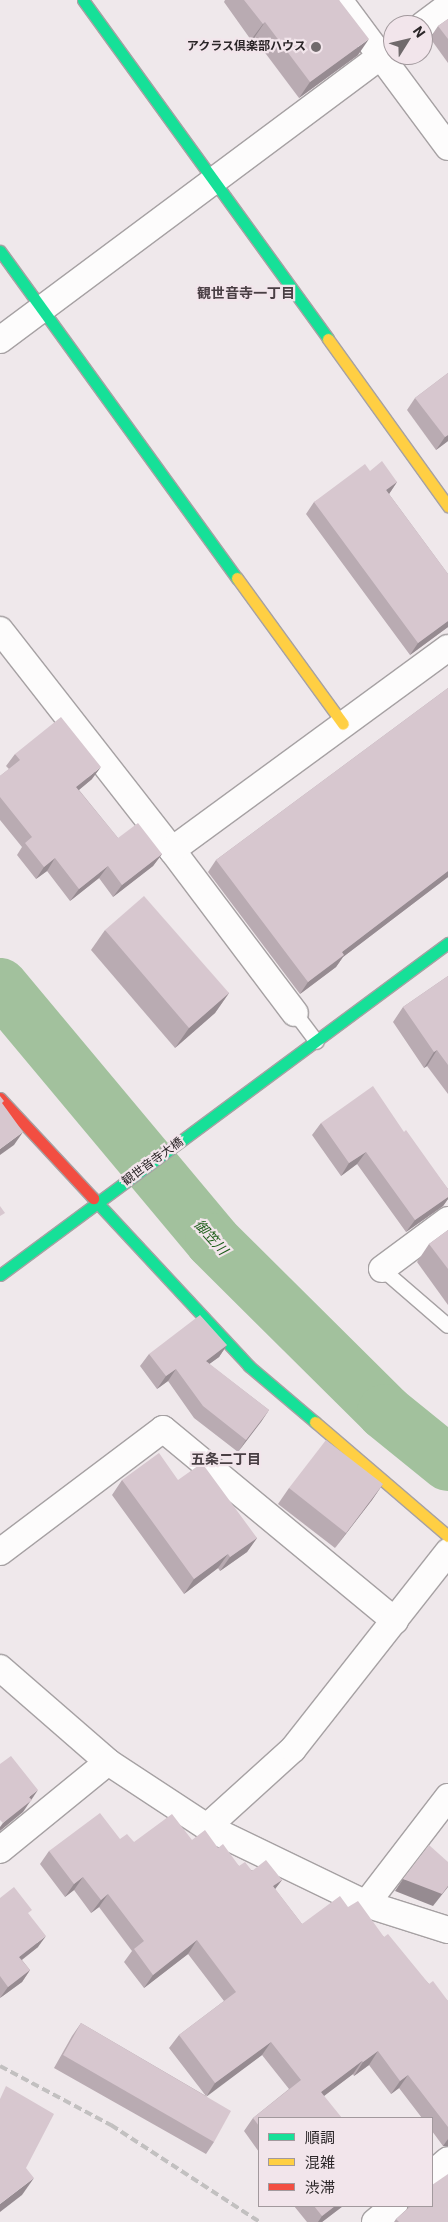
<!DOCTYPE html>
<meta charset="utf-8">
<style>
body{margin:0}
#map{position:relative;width:448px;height:2222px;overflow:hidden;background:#efe8eb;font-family:Roboto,"Noto Sans JP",sans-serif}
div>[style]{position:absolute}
.river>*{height:56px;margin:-28px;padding:0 28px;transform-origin:28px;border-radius:28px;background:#a2c19d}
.roads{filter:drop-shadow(1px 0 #a6a1a3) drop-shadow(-1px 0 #a6a1a3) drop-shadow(0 1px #a6a1a3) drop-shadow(0 -1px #a6a1a3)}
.lane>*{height:14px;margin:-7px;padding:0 7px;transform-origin:7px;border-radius:7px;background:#fdfcfc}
.street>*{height:26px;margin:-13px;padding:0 13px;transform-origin:13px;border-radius:13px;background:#fdfcfc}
.fast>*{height:11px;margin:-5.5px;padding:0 5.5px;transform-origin:5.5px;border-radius:5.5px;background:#16e098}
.slow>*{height:11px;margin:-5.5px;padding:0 5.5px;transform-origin:5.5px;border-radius:5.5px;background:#ffcf43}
.jam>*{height:11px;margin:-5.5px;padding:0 5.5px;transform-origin:5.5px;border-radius:5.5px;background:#f24e42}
.rail>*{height:4px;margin-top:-2px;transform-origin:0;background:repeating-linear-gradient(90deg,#c2c0c0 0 8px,transparent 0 12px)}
.wall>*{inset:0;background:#b9abb2}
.shaded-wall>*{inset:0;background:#968b91}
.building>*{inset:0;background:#d7c7cf}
.dots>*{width:14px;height:14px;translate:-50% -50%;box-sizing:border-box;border:2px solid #f2e5eb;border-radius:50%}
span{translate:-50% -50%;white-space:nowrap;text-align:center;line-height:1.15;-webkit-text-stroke:4.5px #f2e5eb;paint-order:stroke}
.poi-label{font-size:12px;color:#2b2628;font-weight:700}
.right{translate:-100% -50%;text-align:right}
.street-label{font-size:12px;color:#2b2628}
.neighbourhood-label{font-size:14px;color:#493f44;font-weight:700}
.water-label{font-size:14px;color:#1c5d19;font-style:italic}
.legend{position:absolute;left:258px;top:2117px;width:175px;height:90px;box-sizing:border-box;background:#f2e5eb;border:1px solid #a2999d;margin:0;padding:6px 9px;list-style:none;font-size:15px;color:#2b2628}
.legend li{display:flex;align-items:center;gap:10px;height:25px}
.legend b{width:25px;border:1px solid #a2999d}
.north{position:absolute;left:383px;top:15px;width:50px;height:50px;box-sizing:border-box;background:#f2e5eb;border:1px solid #a2999d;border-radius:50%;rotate:54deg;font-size:14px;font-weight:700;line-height:20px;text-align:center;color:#2b2628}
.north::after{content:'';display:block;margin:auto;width:18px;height:22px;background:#706a6c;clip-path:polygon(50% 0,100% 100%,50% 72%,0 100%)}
</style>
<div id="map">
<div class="river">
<i style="left:0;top:986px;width:332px;rotate:50.1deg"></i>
<i style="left:213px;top:1241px;width:243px;rotate:44.8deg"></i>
<i style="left:385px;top:1412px;width:81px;rotate:39deg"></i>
</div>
<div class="roads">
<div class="lane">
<i style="left:295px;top:1013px;width:36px;rotate:53deg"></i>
<i style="left:382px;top:1269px;width:87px;rotate:40.8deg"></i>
</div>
<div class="street">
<i style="left:339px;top:0;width:183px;rotate:53.4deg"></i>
<i style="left:423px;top:25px;width:31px;rotate:-37deg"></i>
<i style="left:0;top:340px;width:490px;rotate:-36.7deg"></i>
<i style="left:0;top:630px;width:279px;rotate:52deg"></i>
<i style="left:172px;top:850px;width:204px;rotate:53deg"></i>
<i style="left:172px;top:850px;width:342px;rotate:-36.2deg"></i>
<i style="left:382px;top:1269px;width:82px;rotate:-36.6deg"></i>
<i style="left:0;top:1552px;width:204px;rotate:-37deg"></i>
<i style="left:163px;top:1429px;width:301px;rotate:39.6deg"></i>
<i style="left:0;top:1668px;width:143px;rotate:41deg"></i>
<i style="left:108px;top:1762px;width:118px;rotate:33.3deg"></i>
<i style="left:207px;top:1827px;width:177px;rotate:25.8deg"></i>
<i style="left:366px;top:1904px;width:86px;rotate:17.6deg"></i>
<i style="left:207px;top:1827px;width:116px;rotate:-42.2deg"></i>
<i style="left:293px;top:1749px;width:251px;rotate:-51.8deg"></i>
<i style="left:0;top:1850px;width:139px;rotate:-39.2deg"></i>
<i style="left:366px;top:1904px;width:135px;rotate:-52.5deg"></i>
<i style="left:432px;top:2174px;width:21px;rotate:-41deg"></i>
<i style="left:375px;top:2222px;width:25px;rotate:-40deg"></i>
</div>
<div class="fast">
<i style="left:83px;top:0;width:418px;rotate:54.1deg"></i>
<i style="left:0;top:251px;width:404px;rotate:54.1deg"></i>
<i style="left:93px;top:1198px;width:229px;rotate:47.1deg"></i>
<i style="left:249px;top:1366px;width:87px;rotate:40.3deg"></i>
<i style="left:0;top:1275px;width:558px;rotate:-36.54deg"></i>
</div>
<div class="slow">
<i style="left:328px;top:339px;width:206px;rotate:54.3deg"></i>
<i style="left:237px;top:578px;width:180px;rotate:54deg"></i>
<i style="left:315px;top:1422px;width:175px;rotate:40.6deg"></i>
</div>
<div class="jam">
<i style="left:0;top:1098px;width:137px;rotate:47.1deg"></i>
</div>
</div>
<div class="rail">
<i style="left:0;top:2066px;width:126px;rotate:28deg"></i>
<i style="left:111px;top:2125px;width:178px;rotate:33.1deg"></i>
</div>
<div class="wall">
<i style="clip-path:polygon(225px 0,339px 0,358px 55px,299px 98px,254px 38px,251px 40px,224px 2px)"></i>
<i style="clip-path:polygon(448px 19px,448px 63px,430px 38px,438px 26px)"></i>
<i style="clip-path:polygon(448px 373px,448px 441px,436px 450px,407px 410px,415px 398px)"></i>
<i style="clip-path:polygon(370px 471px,397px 482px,389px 494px,448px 574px,448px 627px,410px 655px,306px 514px,314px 502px)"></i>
<i style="clip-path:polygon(448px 688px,448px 877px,343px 957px,336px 967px,300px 994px,208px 872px,216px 860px)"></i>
<i style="clip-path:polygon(15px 754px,92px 779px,79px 790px,118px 838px,162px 854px,153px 866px,113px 897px,99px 878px,70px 901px,47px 871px,36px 879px,17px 855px,22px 847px,0 820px,0 776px,9px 769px,6px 766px)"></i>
<i style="clip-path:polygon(105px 930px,229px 993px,215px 1013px,175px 1048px,91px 950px)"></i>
<i style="clip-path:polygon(448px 976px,448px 1094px,427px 1066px,424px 1068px,393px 1022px,403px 1007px)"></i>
<i style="clip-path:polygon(321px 1123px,404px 1132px,448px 1189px,448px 1199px,443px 1206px,406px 1232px,357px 1164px,341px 1176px,312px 1135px)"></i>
<i style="clip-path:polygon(448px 1230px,448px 1305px,417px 1262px,429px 1244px)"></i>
<i style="clip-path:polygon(227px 1345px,219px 1357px,209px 1364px,269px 1410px,238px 1452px,194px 1418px,168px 1381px,157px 1389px,140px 1366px,149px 1354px)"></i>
<i style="clip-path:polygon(122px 1480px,178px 1480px,257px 1538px,247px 1552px,220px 1571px,218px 1568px,184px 1594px,112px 1495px)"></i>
<i style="clip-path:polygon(383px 1484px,372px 1500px,335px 1548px,278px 1504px,289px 1488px)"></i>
<i style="clip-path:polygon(120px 1839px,134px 1842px,192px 1840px,218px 1848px,239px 1866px,282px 1880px,275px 1889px,302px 1924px,348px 1907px,384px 1937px,429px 1984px,448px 2001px,448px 2146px,443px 2146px,432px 2131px,432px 2118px,422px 2118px,399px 2088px,391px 2094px,369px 2065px,354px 2076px,353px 2074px,324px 2096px,259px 2118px,259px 2152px,244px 2131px,253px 2118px,289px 2089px,262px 2055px,206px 2096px,214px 2142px,206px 2154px,54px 2068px,72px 2036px,81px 2023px,206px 2096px,169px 2048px,179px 2035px,224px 2001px,188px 1954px,144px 1988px,124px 1962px,132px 1951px,99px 1907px,91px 1913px,74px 1890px,65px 1897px,40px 1864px,49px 1851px)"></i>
<i style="clip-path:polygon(0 1898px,29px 1915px,38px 1947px,22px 1960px,30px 1970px,22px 1982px,0 1998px)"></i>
<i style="clip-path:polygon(294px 2206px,343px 2206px,322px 2222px,307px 2222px)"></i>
<i style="clip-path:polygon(409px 2206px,432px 2206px,448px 2222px,394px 2222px,396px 2219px,408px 2208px)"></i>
</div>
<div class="shaded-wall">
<i style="clip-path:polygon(265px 22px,254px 38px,251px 40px,263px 24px)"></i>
<i style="clip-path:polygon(369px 39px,358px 55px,299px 98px,310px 82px)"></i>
<i style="clip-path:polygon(448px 435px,448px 441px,436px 450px,445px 437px)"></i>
<i style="clip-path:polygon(397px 482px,389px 494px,386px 490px)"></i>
<i style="clip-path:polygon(448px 621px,448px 627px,410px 655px,418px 643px)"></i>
<i style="clip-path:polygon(101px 767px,92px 779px,68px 799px,76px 787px)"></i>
<i style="clip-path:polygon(162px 854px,153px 866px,113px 897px,122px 885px)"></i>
<i style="clip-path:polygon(55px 858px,47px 871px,36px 879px,44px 867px)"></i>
<i style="clip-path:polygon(108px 866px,99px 878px,70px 901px,79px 889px)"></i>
<i style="clip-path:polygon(448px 871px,448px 877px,343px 957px,336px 967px,300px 994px,308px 982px,342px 952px)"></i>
<i style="clip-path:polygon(229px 993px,215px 1013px,175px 1048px,189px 1028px)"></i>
<i style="clip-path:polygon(437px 1050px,427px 1066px,424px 1068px,434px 1052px)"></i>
<i style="clip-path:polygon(23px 1132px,14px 1145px,0 1155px,0 1149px)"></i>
<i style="clip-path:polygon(366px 1152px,357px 1164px,341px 1176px,349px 1163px)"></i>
<i style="clip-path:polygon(448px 1197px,448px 1199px,443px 1206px,406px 1232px,415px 1220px)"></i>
<i style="clip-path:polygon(227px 1345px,219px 1357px,197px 1373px,206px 1361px)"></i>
<i style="clip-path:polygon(176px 1369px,168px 1381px,157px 1389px,166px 1376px)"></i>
<i style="clip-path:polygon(269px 1410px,261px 1422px,238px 1452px,246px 1440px)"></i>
<i style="clip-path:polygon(383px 1484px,372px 1500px,335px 1548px,346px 1533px)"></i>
<i style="clip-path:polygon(257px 1538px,247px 1552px,220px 1571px,230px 1557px)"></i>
<i style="clip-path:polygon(228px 1554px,218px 1568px,184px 1594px,194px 1579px)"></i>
<i style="clip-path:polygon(38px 1790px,23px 1812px,0 1831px,0 1827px,3px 1823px,29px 1797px)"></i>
<i style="clip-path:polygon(83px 1877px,74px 1890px,65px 1897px,74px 1884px)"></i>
<i style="clip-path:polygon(403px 1879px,448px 1886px,448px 1887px,433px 1906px,395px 1891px)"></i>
<i style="clip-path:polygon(282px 1880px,272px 1893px,273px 1886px)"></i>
<i style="clip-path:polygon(108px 1894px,99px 1907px,91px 1913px,101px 1900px)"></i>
<i style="clip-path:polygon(46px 1936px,38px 1947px,11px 1968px,19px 1957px)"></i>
<i style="clip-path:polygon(197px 1940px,188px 1954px,144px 1988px,153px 1975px)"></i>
<i style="clip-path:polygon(30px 1970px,22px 1982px,0 1998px,8px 1987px)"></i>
<i style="clip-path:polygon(271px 2042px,262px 2055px,206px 2097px,215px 2083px)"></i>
<i style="clip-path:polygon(378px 2051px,369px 2065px,354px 2076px,363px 2062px)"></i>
<i style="clip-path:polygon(362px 2061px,353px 2074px,312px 2105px,321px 2092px)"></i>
<i style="clip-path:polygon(408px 2075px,399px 2088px,391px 2094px,400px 2081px)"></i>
<i style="clip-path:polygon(448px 2139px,448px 2146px,443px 2146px)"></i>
<i style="clip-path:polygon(34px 2178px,22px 2195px,0 2212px,0 2204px)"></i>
<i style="clip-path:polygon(335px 2206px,343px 2206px,322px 2222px,318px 2222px,322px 2216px)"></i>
</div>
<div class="building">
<i style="clip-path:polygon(244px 0,339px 0,369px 39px,310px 82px,265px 22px,263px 24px)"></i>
<i style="clip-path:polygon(448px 19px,448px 39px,438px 26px)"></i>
<i style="clip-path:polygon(448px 373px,448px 435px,445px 437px,415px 398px)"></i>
<i style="clip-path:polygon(382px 461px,397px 482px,386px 490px,448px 574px,448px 621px,418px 643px,314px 502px,365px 464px,370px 471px)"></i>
<i style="clip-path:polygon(448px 688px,448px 871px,342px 952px,344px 955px,308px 982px,216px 860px)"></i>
<i style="clip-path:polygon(61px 717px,101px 767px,76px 787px,118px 838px,138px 823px,162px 854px,122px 885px,108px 866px,79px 889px,55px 858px,44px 867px,25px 843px,32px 837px,0 797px,0 776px,20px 760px,15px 754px)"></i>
<i style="clip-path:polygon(144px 896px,229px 993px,189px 1028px,105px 930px)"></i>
<i style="clip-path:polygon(448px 976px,448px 1065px,437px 1050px,434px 1052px,403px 1007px)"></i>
<i style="clip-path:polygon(373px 1086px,404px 1132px,406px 1130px,448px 1189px,448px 1197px,415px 1220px,366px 1152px,349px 1163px,321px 1123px)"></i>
<i style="clip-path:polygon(0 1096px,4px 1101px,2px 1103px,23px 1132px,0 1149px)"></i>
<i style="clip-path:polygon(0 1206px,5px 1213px,0 1216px)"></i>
<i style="clip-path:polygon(448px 1230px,448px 1269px,429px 1244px)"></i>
<i style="clip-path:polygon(200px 1315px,227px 1345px,206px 1361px,269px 1410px,246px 1440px,203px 1406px,176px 1369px,166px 1376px,149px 1354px)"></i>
<i style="clip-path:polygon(326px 1440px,383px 1484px,346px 1533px,289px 1488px)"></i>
<i style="clip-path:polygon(159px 1453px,178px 1480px,202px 1463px,257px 1538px,230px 1557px,228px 1554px,194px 1579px,122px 1480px)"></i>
<i style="clip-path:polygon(11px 1756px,38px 1790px,29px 1797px,32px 1800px,3px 1823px,0 1820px,0 1764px)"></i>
<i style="clip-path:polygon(100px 1813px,120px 1839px,127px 1834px,134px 1842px,172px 1814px,192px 1840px,205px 1830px,218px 1848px,223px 1844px,239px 1866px,245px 1862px,252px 1871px,266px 1860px,282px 1880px,273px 1886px,302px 1924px,340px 1896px,348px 1907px,358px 1901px,384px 1937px,388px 1934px,429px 1984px,433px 1981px,448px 2001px,448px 2127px,408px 2075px,400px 2081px,378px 2051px,363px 2062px,362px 2061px,321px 2092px,342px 2118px,259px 2118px,259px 2126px,253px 2118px,301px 2080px,271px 2042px,215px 2083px,179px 2035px,236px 1992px,197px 1940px,153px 1975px,134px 1949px,144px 1941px,108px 1894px,101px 1900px,83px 1877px,74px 1884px,49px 1851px)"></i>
<i style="clip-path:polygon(429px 1845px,448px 1862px,448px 1886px,442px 1894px,403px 1879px)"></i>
<i style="clip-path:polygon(14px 1887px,32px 1910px,28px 1913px,46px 1936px,19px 1957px,30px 1970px,8px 1987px,0 1976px,0 1898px)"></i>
<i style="clip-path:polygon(81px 2023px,231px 2111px,214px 2142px,63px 2055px)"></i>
<i style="clip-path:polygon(6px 2086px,54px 2114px,26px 2168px,34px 2178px,0 2204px,0 2099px)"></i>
<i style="clip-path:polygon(448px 2174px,448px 2222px,399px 2222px,396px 2219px,411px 2206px,432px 2206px,432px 2185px)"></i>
<i style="clip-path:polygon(314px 2206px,335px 2206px,322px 2216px)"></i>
</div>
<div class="dots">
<i style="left:316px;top:47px;background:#706a6c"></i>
</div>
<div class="poi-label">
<span class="right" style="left:306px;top:47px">アクラス倶楽部ハウス</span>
</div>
<div class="street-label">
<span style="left:153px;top:1162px;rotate:-36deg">観世音寺大橋</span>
</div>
<div class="neighbourhood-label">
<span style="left:246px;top:293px">観世音寺一丁目</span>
<span style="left:226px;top:1459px">五条二丁目</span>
</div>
<div class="water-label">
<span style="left:211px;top:1237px;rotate:48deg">御笠川</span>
</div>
<ul class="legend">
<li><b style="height:6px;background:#16e098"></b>順調</li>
<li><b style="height:6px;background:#ffcf43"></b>混雑</li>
<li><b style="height:6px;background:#f24e42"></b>渋滞</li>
</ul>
<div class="north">N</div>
</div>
